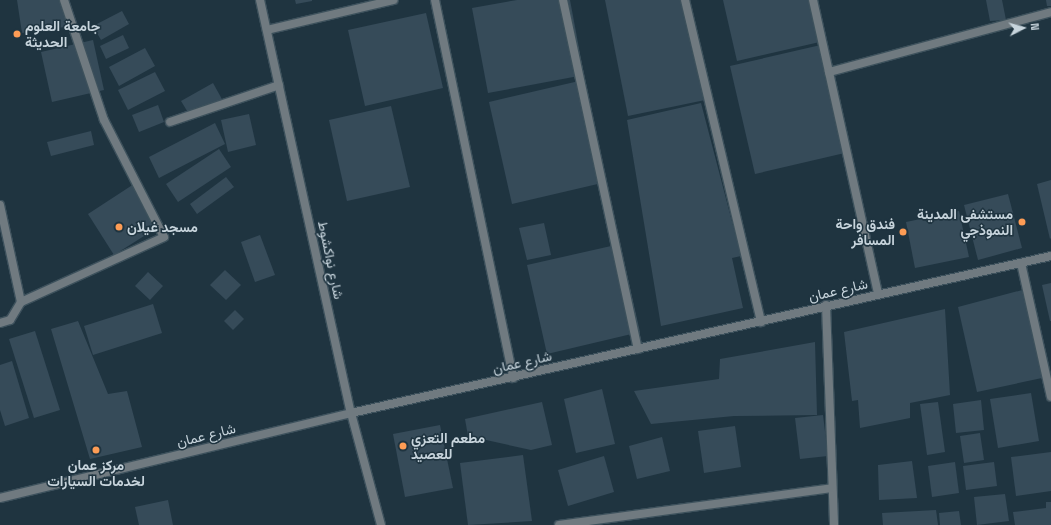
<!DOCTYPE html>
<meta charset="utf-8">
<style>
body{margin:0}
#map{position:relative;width:1051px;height:525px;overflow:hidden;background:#1f3440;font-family:"Space Grotesk",Vazirmatn,sans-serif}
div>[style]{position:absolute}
.building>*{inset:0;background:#364b59}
.roads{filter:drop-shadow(1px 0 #3d515c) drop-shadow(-1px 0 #3d515c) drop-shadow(0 1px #3d515c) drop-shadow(0 -1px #3d515c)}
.service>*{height:8px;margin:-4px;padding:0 4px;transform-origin:4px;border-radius:4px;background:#707a80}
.minor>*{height:8px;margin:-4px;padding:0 4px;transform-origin:4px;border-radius:4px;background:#707a80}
.tertiary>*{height:8px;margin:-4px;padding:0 4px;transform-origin:4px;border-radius:4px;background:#707a80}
.dots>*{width:11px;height:11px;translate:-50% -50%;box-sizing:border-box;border:2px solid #1f3440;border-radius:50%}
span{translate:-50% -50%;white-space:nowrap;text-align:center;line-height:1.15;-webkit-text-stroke:3px #1f3440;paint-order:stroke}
.poi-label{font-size:14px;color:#c7d4dc;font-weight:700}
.left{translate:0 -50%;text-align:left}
.right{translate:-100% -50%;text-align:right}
.street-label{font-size:14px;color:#c7d4dc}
.north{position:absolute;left:1003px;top:8px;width:40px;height:40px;-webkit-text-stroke:3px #1f3440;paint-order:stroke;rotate:84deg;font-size:11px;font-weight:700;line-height:16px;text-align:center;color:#c7d4dc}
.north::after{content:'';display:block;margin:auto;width:14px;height:18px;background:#c7d4dc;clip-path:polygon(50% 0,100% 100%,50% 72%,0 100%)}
</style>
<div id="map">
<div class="building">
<i style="clip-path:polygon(17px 0,68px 0,72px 26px,22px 33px)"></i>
<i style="clip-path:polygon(295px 0,312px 0,312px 1px,296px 4px)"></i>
<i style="clip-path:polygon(517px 0,570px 0,584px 75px,488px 93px,472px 8px)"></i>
<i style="clip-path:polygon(605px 0,690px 0,710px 99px,628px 116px)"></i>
<i style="clip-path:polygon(723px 0,815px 0,824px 41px,737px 61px)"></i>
<i style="clip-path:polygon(986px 0,1002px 0,1006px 20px,990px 21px)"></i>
<i style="clip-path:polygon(1046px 0,1051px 0,1051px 6px,1047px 6px)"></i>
<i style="clip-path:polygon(122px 11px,129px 24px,101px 40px,93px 26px)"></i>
<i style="clip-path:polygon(426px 13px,443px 88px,365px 106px,348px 30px)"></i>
<i style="clip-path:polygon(123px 35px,129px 48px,106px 59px,100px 46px)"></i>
<i style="clip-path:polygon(93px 40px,104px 90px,52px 102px,41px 52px)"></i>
<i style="clip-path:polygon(825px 44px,849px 152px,755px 174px,730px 66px)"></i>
<i style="clip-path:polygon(145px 48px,155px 66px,119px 86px,109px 67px)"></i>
<i style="clip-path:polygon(155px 72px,165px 91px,128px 110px,118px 90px)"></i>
<i style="clip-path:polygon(579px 81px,602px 183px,512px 204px,489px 102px)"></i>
<i style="clip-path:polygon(213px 83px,223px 101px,192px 119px,181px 101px)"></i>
<i style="clip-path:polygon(701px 103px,741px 256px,732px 258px,743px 308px,661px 326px,627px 120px)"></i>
<i style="clip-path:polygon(158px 105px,164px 122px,139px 132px,132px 115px)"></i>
<i style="clip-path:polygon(391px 106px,410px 187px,347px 201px,329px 120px)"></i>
<i style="clip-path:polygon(249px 114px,256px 145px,228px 152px,221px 120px)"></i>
<i style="clip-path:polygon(215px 123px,225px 144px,159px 178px,149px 157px)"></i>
<i style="clip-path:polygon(91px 131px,94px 145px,51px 156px,47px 142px)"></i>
<i style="clip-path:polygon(219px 149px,231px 167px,178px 202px,166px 184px)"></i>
<i style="clip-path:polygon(226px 177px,234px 187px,197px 214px,190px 204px)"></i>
<i style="clip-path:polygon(1051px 180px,1051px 238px,1050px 239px,1037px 184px)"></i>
<i style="clip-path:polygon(137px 182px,163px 224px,114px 255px,88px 214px)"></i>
<i style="clip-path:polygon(1008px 194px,1022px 248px,978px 260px,964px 205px)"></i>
<i style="clip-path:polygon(959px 211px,969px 257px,915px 268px,906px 222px)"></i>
<i style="clip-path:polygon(544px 223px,551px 255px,527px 260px,519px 228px)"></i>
<i style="clip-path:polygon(260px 235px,275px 275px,255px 282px,241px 242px)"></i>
<i style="clip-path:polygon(620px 244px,640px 332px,547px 354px,527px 265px)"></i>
<i style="clip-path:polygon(225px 270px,241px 285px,226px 300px,210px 285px)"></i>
<i style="clip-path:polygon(148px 272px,163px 286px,150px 300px,135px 286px)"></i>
<i style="clip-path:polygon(1051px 283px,1051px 321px,1050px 321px,1042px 285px)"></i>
<i style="clip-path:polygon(1026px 289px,1042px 378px,977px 392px,958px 307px)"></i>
<i style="clip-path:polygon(153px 304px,162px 333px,93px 355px,84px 326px)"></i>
<i style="clip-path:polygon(945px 309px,950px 395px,910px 403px,910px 418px,860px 428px,858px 400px,852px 401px,844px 332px)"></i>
<i style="clip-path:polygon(235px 310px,244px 319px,233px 330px,224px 321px)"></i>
<i style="clip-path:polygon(78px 321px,108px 394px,127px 391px,142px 447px,90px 459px,51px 329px)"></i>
<i style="clip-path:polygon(35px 331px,60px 410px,34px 418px,9px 339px)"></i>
<i style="clip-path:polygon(815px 342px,817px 415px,734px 416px,651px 424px,634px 391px,719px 379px,720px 359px)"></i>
<i style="clip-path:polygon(12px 361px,29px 418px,5px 426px,0 410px,0 365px)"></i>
<i style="clip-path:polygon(602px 389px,615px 444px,576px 453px,564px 399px)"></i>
<i style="clip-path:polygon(1031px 393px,1039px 441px,998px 448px,990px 399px)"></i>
<i style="clip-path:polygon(981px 400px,984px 430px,956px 433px,953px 404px)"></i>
<i style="clip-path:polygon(542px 402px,552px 445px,531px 450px,468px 436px,465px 419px)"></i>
<i style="clip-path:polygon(938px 402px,945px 452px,927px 455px,920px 404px)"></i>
<i style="clip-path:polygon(823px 415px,828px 456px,800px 459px,795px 418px)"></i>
<i style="clip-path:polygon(440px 425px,453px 488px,405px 497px,393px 434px)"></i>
<i style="clip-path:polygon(735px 426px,741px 467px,704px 473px,698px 431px)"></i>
<i style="clip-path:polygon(980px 433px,984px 460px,964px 463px,960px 436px)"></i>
<i style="clip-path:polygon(662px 437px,670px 471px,637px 479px,629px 446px)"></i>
<i style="clip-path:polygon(1051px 452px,1051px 491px,1016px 496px,1011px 457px)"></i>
<i style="clip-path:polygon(523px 455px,532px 521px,468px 525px,460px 463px)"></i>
<i style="clip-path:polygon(604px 456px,614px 492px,568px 506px,558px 470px)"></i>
<i style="clip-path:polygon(912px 461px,917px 498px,879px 500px,878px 465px)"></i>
<i style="clip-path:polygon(955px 462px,959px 493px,932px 497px,928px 466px)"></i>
<i style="clip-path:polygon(994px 462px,997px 486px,966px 490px,963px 466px)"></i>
<i style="clip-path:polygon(1005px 494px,1009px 521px,977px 525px,974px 497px)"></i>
<i style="clip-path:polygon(168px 500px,173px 525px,139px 525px,135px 507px)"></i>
<i style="clip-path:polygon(1046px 502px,1051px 502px,1051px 525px,1015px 525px,1013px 512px,1046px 508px)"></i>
<i style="clip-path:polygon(936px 510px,938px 525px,883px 525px,882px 513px)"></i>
<i style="clip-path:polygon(959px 511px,961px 525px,940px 525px,939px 513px)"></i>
</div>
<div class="roads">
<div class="service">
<i style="left:21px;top:302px;width:157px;rotate:-24.4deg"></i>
</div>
<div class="minor">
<i style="left:64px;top:0;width:126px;rotate:71.6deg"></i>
<i style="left:104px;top:120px;width:131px;rotate:62.9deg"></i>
<i style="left:435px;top:0;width:386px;rotate:78.3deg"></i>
<i style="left:563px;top:0;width:357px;rotate:77.9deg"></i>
<i style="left:685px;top:0;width:331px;rotate:76.7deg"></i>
<i style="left:813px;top:0;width:300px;rotate:77.5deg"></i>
<i style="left:267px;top:30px;width:130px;rotate:-13.3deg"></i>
<i style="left:829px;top:72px;width:230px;rotate:-15.1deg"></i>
<i style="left:170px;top:122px;width:115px;rotate:-18.7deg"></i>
<i style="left:0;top:205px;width:99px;rotate:77.8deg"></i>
<i style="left:21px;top:302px;width:21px;rotate:121deg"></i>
<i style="left:10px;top:320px;width:10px;rotate:163deg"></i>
<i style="left:1021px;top:263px;width:137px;rotate:77.4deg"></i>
<i style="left:826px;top:305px;width:220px;rotate:87.9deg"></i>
<i style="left:559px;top:525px;width:275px;rotate:-7.7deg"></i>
</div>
<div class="tertiary">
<i style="left:260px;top:0;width:423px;rotate:77.6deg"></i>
<i style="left:351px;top:413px;width:116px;rotate:75deg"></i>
<i style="left:0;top:498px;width:361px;rotate:-13.6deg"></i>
<i style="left:351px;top:413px;width:717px;rotate:-12.64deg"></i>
</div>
</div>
<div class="dots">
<i style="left:17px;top:34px;background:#fd9c55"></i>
<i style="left:1022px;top:222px;background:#fd9c55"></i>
<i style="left:119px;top:227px;background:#fd9c55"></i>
<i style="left:903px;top:232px;background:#fd9c55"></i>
<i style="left:403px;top:446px;background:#fd9c55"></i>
<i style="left:96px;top:450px;background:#fd9c55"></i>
</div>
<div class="poi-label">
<span class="left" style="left:25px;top:34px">جامعة العلوم<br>الحديثة</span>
<span class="right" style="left:1013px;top:222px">مستشفى المدينة<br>النموذجي</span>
<span class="right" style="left:895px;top:232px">فندق واحة<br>المسافر</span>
<span class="left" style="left:127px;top:227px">مسجد غيلان</span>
<span class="left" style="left:411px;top:446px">مطعم التعزي<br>للعصيد</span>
<span style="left:96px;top:473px">مركز عمان<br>لخدمات السيارات</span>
</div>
<div class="street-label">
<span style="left:331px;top:260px;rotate:78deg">شارع نواكشوط</span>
<span style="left:838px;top:290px;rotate:-13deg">شارع عمان</span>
<span style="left:522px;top:362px;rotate:-13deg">شارع عمان</span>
<span style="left:206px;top:435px;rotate:-14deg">شارع عمان</span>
</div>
<div class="north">N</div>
</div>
